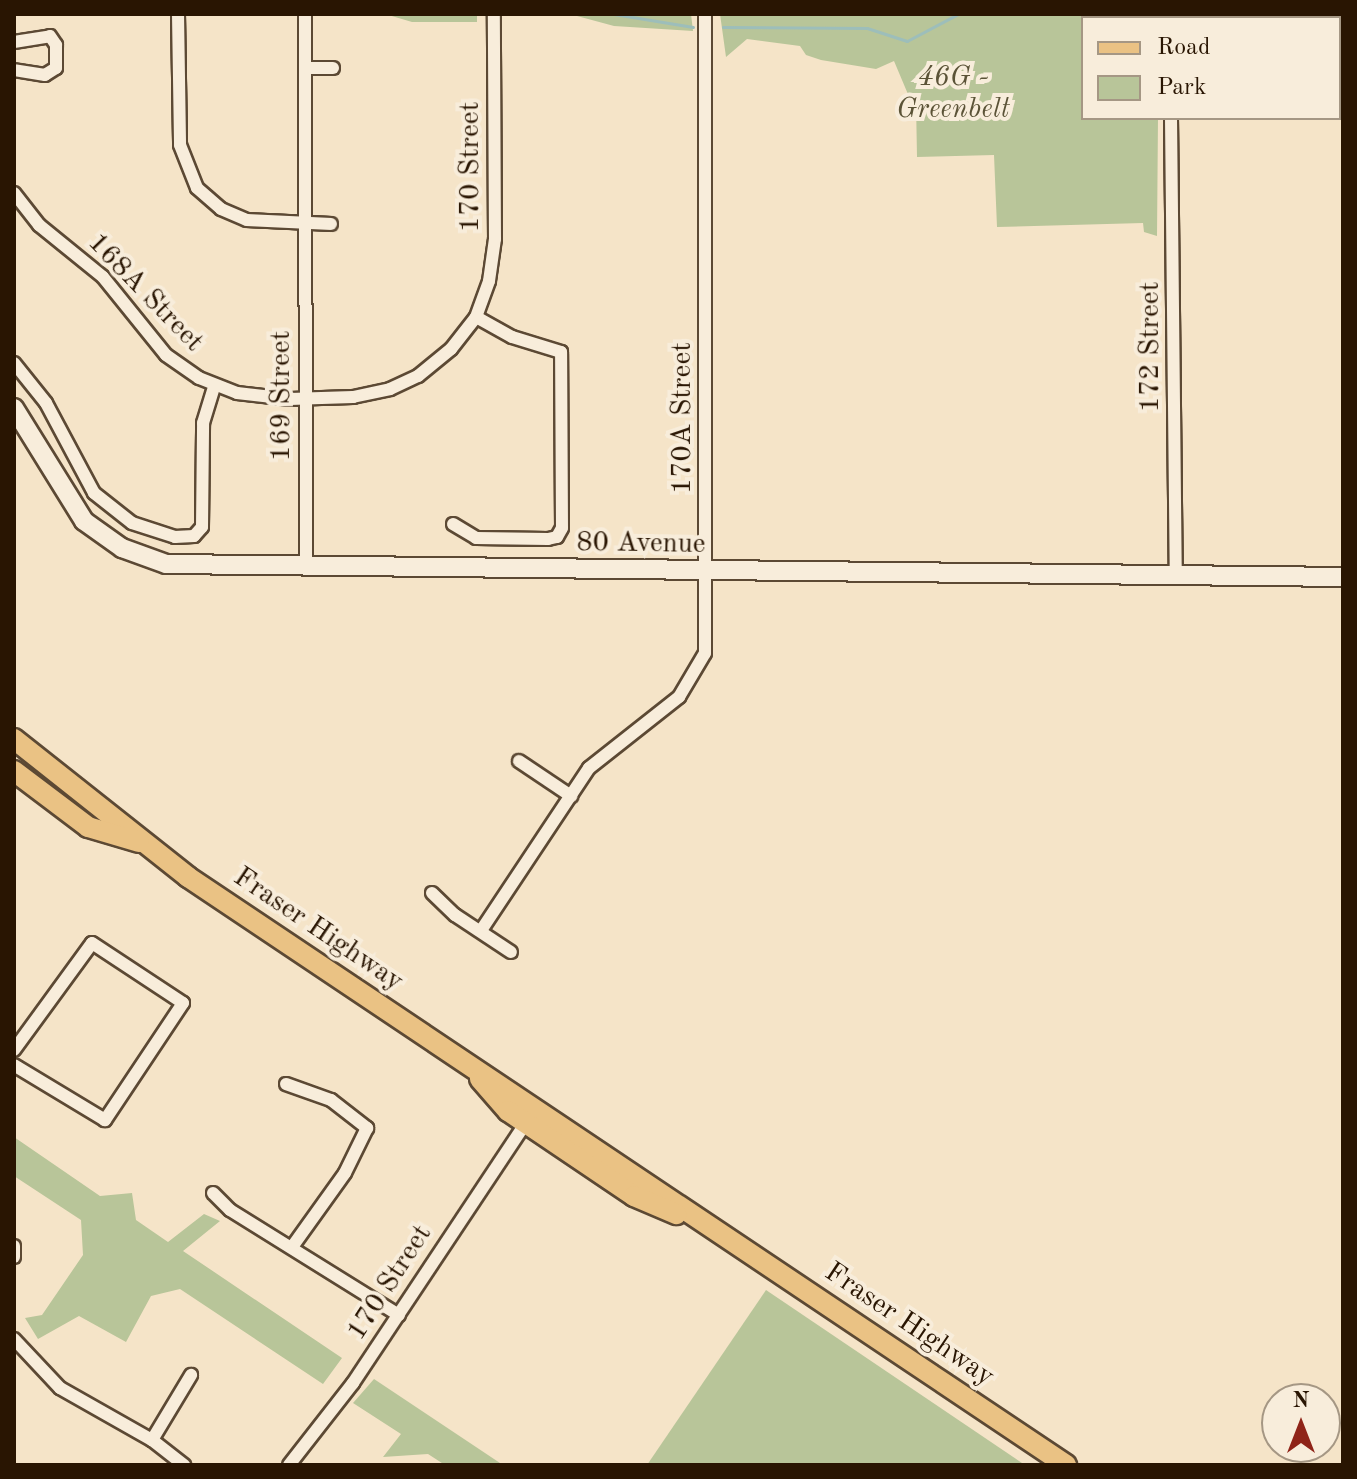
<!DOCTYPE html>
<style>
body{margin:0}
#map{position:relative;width:1357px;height:1479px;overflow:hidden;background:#f5e4c8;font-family:"Old Standard TT",serif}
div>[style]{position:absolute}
.green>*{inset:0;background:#b8c599}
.stream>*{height:3px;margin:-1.5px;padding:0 1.5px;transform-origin:1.5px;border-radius:1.5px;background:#9dbeba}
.roads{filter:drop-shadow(2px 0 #5c4934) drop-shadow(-2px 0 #5c4934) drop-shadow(0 2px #5c4934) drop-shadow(0 -2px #5c4934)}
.street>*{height:12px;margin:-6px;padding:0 6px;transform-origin:6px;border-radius:6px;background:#f8eddb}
.secondary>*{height:18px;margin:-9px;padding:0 9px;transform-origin:9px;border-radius:9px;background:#f8eddb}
.primary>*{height:20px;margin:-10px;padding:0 10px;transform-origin:10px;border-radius:10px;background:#eac284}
span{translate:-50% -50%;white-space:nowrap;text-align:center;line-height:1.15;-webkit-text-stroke:8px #f8eddb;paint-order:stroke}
.park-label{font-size:28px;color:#5b5337;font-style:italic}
.street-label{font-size:28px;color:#291502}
.frame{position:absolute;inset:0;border:16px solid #291502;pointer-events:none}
.legend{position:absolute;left:1081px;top:16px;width:260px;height:104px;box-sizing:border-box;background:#f8eddb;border:2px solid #a59784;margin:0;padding:10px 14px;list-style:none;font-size:24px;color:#291502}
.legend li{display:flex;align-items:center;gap:16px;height:40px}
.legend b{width:40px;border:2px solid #a59784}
.north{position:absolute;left:1261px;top:1383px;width:80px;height:80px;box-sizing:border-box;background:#f8eddb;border:2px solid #a59784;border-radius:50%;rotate:0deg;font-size:22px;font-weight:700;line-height:32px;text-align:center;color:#291502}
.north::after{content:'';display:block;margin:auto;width:28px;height:36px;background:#8f2418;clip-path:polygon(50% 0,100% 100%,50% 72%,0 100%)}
</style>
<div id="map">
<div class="green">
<i style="clip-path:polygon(385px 14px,477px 14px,477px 22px,412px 22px)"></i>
<i style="clip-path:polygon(691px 14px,693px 31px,614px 26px,577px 16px,513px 16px)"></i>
<i style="clip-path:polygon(720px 14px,1163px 14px,1083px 18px,1083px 118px,1158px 118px,1157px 236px,1144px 232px,1143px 223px,997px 227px,994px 155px,917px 157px,916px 102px,910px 99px,894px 61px,876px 69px,821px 60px,806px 55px,800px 46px,747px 39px,726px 57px)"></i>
<i style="clip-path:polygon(14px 1137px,100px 1196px,132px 1193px,136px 1220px,168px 1242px,204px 1214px,220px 1221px,183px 1251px,342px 1358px,323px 1384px,180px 1289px,151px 1296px,126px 1342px,79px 1316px,38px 1339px,25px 1318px,42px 1315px,83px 1255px,81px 1220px,14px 1176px)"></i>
<i style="clip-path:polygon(766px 1290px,1025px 1465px,647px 1465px)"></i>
<i style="clip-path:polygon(374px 1379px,503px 1465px,445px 1465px,428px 1454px,383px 1457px,401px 1434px,353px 1403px)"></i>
</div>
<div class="stream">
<i style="left:614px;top:14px;width:80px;rotate:9.3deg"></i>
<i style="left:723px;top:27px;width:144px;rotate:0.4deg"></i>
<i style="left:867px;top:28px;width:42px;rotate:18deg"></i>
<i style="left:907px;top:41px;width:58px;rotate:-27.9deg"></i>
</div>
<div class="roads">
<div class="street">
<i style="left:178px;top:14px;width:131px;rotate:89.1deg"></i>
<i style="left:180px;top:145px;width:46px;rotate:68.4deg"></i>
<i style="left:197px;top:188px;width:32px;rotate:41deg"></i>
<i style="left:221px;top:209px;width:28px;rotate:23deg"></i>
<i style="left:247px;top:220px;width:84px;rotate:2.7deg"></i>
<i style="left:305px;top:14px;width:553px;rotate:89.9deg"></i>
<i style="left:1172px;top:18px;width:4px;rotate:-90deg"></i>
<i style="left:14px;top:42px;width:36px;rotate:-9deg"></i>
<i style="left:50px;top:36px;width:11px;rotate:56deg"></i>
<i style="left:56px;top:45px;width:23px;rotate:90deg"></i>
<i style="left:56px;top:68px;width:13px;rotate:148deg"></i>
<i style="left:45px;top:75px;width:31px;rotate:-171deg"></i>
<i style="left:305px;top:68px;width:28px"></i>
<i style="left:1171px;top:118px;width:458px;rotate:89.4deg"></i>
<i style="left:14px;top:193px;width:41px;rotate:52deg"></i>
<i style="left:39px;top:225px;width:82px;rotate:39.1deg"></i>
<i style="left:103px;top:277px;width:100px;rotate:51.1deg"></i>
<i style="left:166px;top:355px;width:40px;rotate:34.9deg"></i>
<i style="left:199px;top:378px;width:41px;rotate:21.5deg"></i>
<i style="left:237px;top:393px;width:53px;rotate:6.5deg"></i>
<i style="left:290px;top:399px;width:63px;rotate:-1.8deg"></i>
<i style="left:353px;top:397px;width:38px;rotate:-12deg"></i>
<i style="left:390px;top:389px;width:31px;rotate:-25deg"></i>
<i style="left:418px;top:376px;width:43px;rotate:-39.3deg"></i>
<i style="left:451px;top:349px;width:41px;rotate:-52deg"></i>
<i style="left:476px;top:317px;width:38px;rotate:-70deg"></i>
<i style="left:489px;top:281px;width:42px;rotate:-81.9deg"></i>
<i style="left:495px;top:239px;width:225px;rotate:-90.3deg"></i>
<i style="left:14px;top:363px;width:51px;rotate:51.3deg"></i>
<i style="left:46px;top:403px;width:102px;rotate:61.9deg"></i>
<i style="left:94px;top:493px;width:48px;rotate:38.3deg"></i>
<i style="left:132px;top:523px;width:45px;rotate:18deg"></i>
<i style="left:175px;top:537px;width:19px;rotate:-3deg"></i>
<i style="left:194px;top:536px;width:12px;rotate:-48deg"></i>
<i style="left:202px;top:527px;width:104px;rotate:-89.4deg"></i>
<i style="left:203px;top:423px;width:39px;rotate:-73deg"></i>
<i style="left:453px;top:524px;width:27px;rotate:31deg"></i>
<i style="left:476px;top:538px;width:72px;rotate:0.8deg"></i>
<i style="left:548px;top:539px;width:9px;rotate:-13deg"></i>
<i style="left:557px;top:537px;width:10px;rotate:-61deg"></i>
<i style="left:562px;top:528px;width:176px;rotate:-90.3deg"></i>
<i style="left:561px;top:352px;width:51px;rotate:-163deg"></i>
<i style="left:512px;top:337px;width:41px;rotate:-150.9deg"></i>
<i style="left:519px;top:761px;width:63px;rotate:33.9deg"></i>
<i style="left:432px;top:893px;width:32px;rotate:44deg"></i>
<i style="left:455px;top:915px;width:67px;rotate:33.5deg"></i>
<i style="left:482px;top:929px;width:193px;rotate:-56.4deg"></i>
<i style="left:589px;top:768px;width:115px;rotate:-38.3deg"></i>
<i style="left:679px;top:697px;width:51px;rotate:-59.4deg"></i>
<i style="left:705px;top:653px;width:639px;rotate:-90deg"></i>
<i style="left:14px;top:1050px;width:132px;rotate:-53.9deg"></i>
<i style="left:92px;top:943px;width:109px;rotate:33.4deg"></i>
<i style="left:183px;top:1003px;width:141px;rotate:123.7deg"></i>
<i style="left:105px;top:1120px;width:106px;rotate:-148.9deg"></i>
<i style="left:286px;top:1084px;width:48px;rotate:19.6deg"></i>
<i style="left:331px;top:1100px;width:46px;rotate:37.9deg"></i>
<i style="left:367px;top:1128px;width:50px;rotate:116.1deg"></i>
<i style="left:345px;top:1173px;width:91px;rotate:125.6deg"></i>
<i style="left:213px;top:1193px;width:24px;rotate:45deg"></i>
<i style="left:230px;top:1210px;width:199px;rotate:31.9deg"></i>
<i style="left:14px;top:1246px;width:11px;rotate:90deg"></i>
<i style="left:14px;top:1339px;width:67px;rotate:46.8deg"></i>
<i style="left:60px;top:1388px;width:106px;rotate:29.5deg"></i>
<i style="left:152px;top:1440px;width:41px;rotate:38deg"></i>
<i style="left:152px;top:1440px;width:76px;rotate:-59deg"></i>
<i style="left:289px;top:1465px;width:104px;rotate:-52deg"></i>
<i style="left:353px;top:1383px;width:312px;rotate:-56.4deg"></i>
</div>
<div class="secondary">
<i style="left:14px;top:408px;width:133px;rotate:58.2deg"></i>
<i style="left:84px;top:521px;width:47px;rotate:35.4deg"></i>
<i style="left:122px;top:548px;width:47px;rotate:20deg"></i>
<i style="left:166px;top:564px;width:1177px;rotate:0.63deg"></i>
</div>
<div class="primary">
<i style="left:14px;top:739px;width:222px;rotate:38.4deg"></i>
<i style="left:188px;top:877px;width:1057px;rotate:33.81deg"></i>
<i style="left:14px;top:771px;width:93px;rotate:37.1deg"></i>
<i style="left:88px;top:827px;width:53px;rotate:16.4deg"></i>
<i style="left:480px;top:1079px;width:43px;rotate:48.8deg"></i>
<i style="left:508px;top:1111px;width:152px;rotate:34deg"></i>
<i style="left:634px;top:1196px;width:46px;rotate:23.2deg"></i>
</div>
</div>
<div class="park-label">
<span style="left:953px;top:94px">46G -<br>Greenbelt</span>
</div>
<div class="street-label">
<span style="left:471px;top:167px;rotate:-90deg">170 Street</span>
<span style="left:145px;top:293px;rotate:46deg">168A Street</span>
<span style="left:1151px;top:347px;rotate:-90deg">172 Street</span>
<span style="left:282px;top:396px;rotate:-90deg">169 Street</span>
<span style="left:683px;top:418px;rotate:-90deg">170A Street</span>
<span style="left:641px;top:544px;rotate:1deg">80 Avenue</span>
<span style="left:318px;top:930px;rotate:34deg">Fraser Highway</span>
<span style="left:390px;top:1283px;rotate:-57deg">170 Street</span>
<span style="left:909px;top:1325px;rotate:34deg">Fraser Highway</span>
</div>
<div class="frame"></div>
<ul class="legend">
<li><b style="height:10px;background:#eac284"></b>Road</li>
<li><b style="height:22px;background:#b8c599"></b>Park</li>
</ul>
<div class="north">N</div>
</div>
